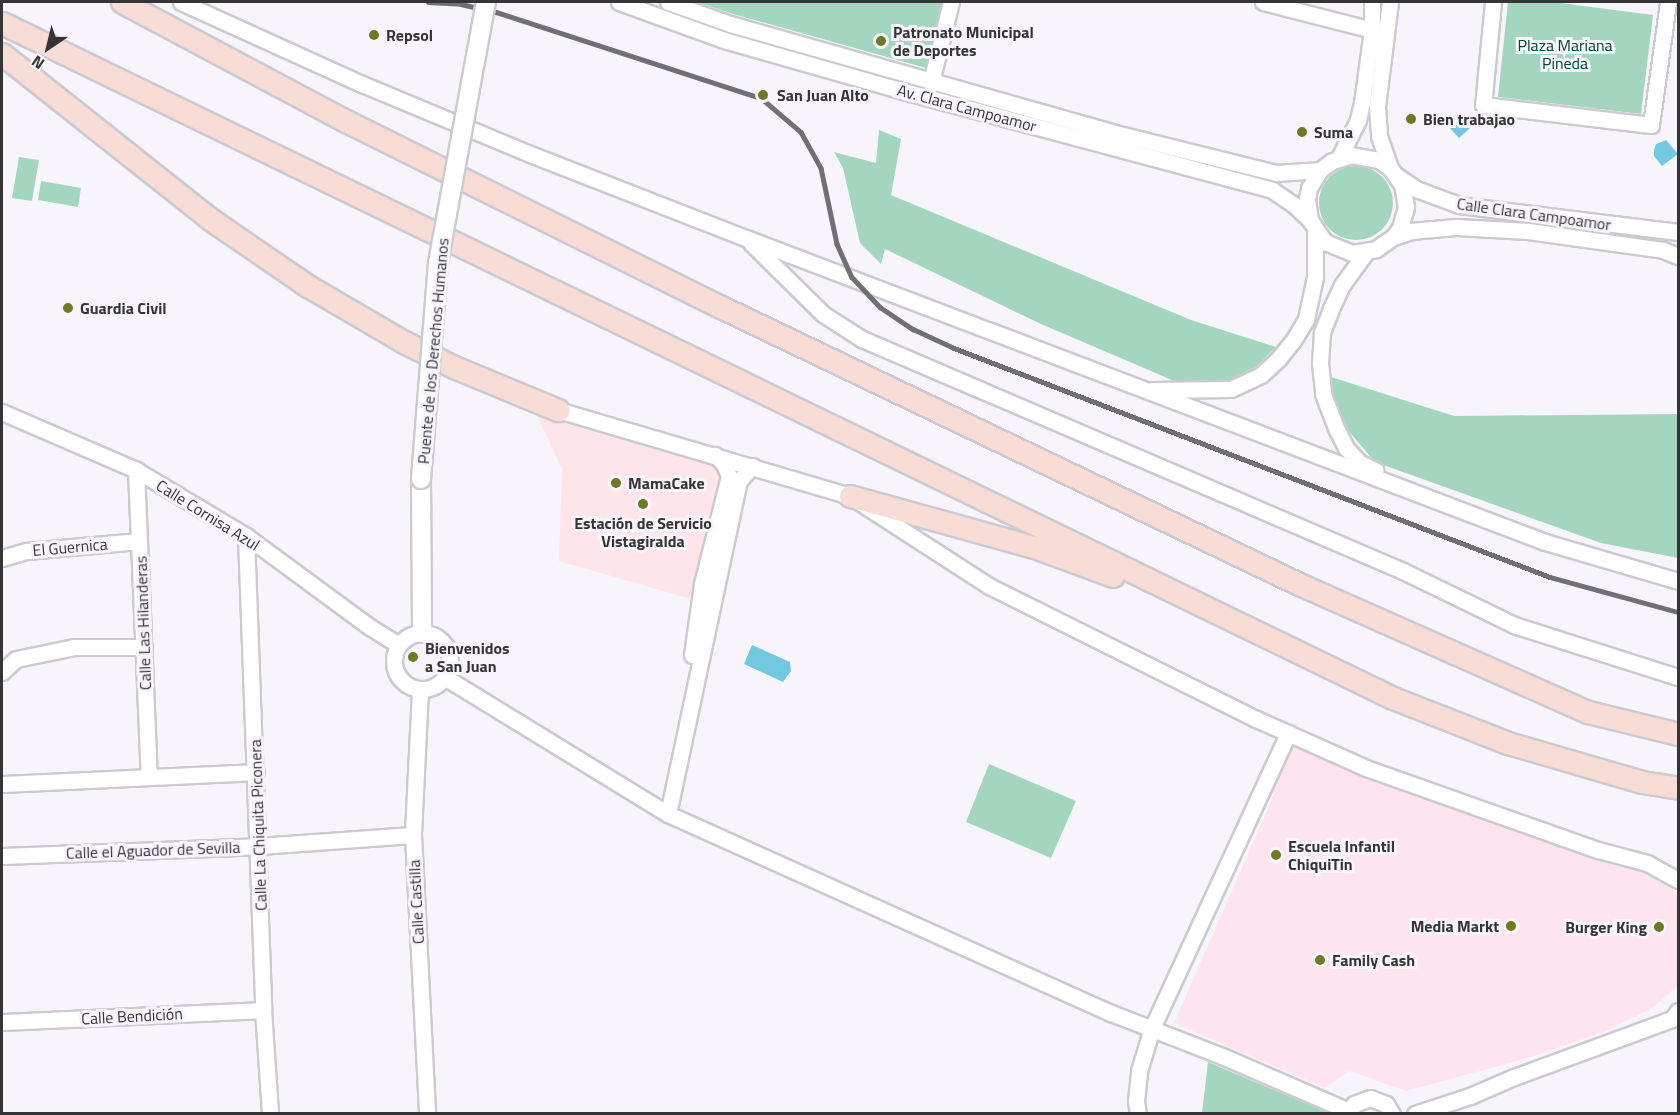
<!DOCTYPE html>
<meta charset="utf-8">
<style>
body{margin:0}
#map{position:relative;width:1680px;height:1115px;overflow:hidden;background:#f7f5fb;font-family:"Titillium Web",sans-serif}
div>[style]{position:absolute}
.commercial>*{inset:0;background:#fee4ee}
.industrial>*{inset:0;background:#ffe4ea}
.green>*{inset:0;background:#a4d6bf}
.round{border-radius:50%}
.water>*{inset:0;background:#72c7e1}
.roads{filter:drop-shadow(2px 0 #cccad0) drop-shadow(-2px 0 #cccad0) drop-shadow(0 2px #cccad0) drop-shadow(0 -2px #cccad0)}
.minor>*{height:15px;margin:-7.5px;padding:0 7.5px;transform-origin:7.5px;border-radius:7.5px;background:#fff}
.minor>.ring{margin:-7.5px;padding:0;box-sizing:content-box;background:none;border:15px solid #fff;border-radius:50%}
.tertiary>*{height:18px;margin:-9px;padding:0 9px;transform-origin:9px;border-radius:9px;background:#fff}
.secondary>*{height:21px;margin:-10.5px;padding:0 10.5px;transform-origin:10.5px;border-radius:10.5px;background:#f8ddd6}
.rail>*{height:4.5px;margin:-2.25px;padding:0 2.25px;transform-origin:2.25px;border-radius:2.25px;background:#706f73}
.bridges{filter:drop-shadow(2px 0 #cccad0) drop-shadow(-2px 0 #cccad0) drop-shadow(0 2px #cccad0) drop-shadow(0 -2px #cccad0)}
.tertiary-bridge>*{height:18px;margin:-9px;padding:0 9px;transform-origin:9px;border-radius:9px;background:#fff}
.dots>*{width:16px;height:16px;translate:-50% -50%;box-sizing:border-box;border:3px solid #f7f5fb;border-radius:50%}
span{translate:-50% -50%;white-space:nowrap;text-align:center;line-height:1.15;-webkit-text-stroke:6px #f7f5fb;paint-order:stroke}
.poi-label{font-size:16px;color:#353437;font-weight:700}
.left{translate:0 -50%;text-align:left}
.right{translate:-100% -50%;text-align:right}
.park-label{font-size:16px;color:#00432e}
.street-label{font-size:16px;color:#353437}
.frame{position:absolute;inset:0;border:3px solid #353437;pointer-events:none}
.north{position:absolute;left:18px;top:18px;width:60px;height:60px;-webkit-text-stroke:4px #f7f5fb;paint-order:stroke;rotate:215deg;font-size:16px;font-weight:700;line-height:24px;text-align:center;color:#353437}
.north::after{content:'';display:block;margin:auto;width:21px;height:27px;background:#353437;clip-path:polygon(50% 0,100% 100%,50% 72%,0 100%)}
</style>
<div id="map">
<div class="commercial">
<i style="clip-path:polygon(1292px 743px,1525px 832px,1638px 870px,1678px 893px,1678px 985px,1654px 1007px,1604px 1032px,1528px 1058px,1406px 1091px,1349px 1071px,1325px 1088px,1174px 1023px,1269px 806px)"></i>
</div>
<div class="industrial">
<i style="clip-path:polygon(529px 399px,742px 463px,712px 605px,559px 561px,562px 469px)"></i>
</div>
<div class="green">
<i style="clip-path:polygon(697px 2px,942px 2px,926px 68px,733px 14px)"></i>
<i style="clip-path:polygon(1508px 2px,1553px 2px,1653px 15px,1641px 114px,1498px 97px)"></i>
<i style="clip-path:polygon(879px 130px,901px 139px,891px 195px,1191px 320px,1276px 347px,1258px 365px,1230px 384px,1179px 383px,1041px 324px,885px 249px,881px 264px,860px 243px,843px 168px,834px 152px,876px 163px)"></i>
<i style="clip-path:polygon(19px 157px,39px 160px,32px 201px,12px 198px)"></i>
<i class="round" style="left:1319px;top:166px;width:74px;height:74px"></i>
<i style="clip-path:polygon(41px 181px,81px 188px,78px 207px,38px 200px)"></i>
<i style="clip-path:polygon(1328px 376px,1454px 416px,1678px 414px,1678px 558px,1601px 543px,1375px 462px,1341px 422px)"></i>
<i style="clip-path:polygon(989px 764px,1076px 801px,1051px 858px,966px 822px)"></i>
<i style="clip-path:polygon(1208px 1062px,1328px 1113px,1202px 1113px)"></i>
</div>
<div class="water">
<i style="clip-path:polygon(1462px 117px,1467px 119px,1470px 128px,1459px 138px,1448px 126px)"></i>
<i style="clip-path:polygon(1666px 140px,1678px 154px,1662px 166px,1654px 156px,1654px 150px,1656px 144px)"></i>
<i style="clip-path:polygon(752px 645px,790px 662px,791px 671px,783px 682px,744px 664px)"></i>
</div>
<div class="roads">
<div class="minor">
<i style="left:181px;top:2px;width:199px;rotate:24.4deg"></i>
<i style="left:362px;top:84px;width:182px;rotate:22.6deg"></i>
<i style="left:530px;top:154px;width:232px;rotate:21.3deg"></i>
<i style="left:746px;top:238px;width:855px;rotate:20.83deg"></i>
<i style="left:1545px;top:542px;width:139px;rotate:16.3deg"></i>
<i style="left:619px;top:2px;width:112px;rotate:19.9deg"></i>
<i style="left:724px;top:40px;width:186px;rotate:15.9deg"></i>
<i style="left:903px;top:91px;width:382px;rotate:15deg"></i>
<i style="left:1272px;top:190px;width:27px;rotate:34deg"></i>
<i style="left:1294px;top:205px;width:22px;rotate:43deg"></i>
<i style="left:668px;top:2px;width:66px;rotate:19.5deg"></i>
<i style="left:730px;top:24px;width:404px;rotate:15.8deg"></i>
<i style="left:1119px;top:134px;width:163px;rotate:13.9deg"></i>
<i style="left:1277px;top:173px;width:43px;rotate:-4deg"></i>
<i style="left:1263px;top:2px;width:113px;rotate:14.4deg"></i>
<i style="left:1390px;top:2px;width:105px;rotate:97.1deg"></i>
<i style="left:1377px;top:106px;width:30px;rotate:86deg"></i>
<i style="left:1379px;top:136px;width:34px;rotate:71deg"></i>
<i style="left:1493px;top:2px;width:103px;rotate:95.5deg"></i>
<i style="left:1483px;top:105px;width:169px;rotate:6.8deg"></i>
<i style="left:1651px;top:125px;width:124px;rotate:-82.1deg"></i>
<i style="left:931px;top:82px;width:82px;rotate:-76deg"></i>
<i style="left:1339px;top:158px;width:42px;rotate:-63.4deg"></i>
<i style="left:1358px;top:120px;width:17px;rotate:-77deg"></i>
<i style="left:1362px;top:103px;width:74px;rotate:-82.2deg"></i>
<i style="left:1372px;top:30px;width:28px;rotate:-90deg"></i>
<i style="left:1397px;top:176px;width:23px;rotate:34deg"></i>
<i style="left:1416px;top:189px;width:46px;rotate:20.4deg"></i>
<i style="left:1459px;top:205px;width:221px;rotate:7deg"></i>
<i style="left:1393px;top:237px;width:11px;rotate:-52deg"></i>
<i style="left:1400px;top:228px;width:22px;rotate:-74deg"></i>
<i style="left:1406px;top:207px;width:22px;rotate:-100deg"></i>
<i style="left:1402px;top:185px;width:21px;rotate:-125deg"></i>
<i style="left:1390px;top:168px;width:14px;rotate:-144deg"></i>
<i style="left:1379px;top:160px;width:27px;rotate:-170deg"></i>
<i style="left:1352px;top:155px;width:21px;rotate:163deg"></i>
<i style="left:1332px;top:161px;width:15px;rotate:143deg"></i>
<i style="left:1320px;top:170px;width:21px;rotate:121deg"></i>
<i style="left:1309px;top:188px;width:11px;rotate:100deg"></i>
<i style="left:1307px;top:199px;width:21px;rotate:82deg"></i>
<i style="left:1310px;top:220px;width:27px;rotate:56deg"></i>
<i style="left:1325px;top:242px;width:29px;rotate:22deg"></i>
<i style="left:1352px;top:253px;width:24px;rotate:-9deg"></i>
<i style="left:1376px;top:249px;width:21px;rotate:-35deg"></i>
<i style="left:1393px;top:237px;width:19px;rotate:-18deg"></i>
<i style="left:1411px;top:231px;width:45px;rotate:-5.1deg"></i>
<i style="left:1456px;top:227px;width:72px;rotate:3.2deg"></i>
<i style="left:1528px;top:231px;width:136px;rotate:8deg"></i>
<i style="left:1663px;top:250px;width:16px;rotate:22deg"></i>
<i style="left:751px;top:243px;width:101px;rotate:44.6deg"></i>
<i style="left:823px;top:314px;width:46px;rotate:32.7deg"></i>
<i style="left:862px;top:339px;width:589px;rotate:23.21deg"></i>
<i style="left:1403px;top:571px;width:123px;rotate:25.9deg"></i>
<i style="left:1514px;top:625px;width:172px;rotate:17.6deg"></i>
<i style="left:1366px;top:252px;width:41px;rotate:126deg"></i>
<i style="left:1342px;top:285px;width:26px;rotate:115deg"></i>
<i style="left:1331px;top:309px;width:26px;rotate:111deg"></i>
<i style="left:1322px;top:333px;width:30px;rotate:94deg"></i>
<i style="left:1320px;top:363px;width:31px;rotate:84deg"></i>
<i style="left:1323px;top:394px;width:39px;rotate:69deg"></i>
<i style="left:1337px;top:430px;width:20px;rotate:63deg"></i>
<i style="left:1346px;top:448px;width:21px;rotate:47deg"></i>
<i style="left:1360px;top:463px;width:17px;rotate:25deg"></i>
<i style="left:1152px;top:390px;width:79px;rotate:-0.7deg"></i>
<i style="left:1231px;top:389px;width:33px;rotate:-25deg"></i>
<i style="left:1261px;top:375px;width:25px;rotate:-43deg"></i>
<i style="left:1279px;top:358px;width:22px;rotate:-51deg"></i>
<i style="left:1293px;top:341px;width:26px;rotate:-59deg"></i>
<i style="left:1306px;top:319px;width:43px;rotate:-77.9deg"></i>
<i style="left:1315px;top:277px;width:46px;rotate:-90deg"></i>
<i style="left:558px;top:410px;width:304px;rotate:16.4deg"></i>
<i style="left:850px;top:496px;width:166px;rotate:32.9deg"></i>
<i style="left:989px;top:586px;width:298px;rotate:26.5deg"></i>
<i style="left:1256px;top:719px;width:120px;rotate:24deg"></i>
<i style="left:1366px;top:768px;width:246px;rotate:19.5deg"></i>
<i style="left:1598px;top:850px;width:51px;rotate:14.9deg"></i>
<i style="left:1647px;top:863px;width:35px;rotate:29deg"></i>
<i style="left:2px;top:412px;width:146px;rotate:23.4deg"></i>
<i style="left:136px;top:470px;width:128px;rotate:31deg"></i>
<i style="left:246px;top:536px;width:154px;rotate:36.3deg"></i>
<i style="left:370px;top:627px;width:34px;rotate:32deg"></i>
<i style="left:136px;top:470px;width:307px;rotate:87.6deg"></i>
<i style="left:246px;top:536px;width:474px;rotate:87.9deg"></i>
<i style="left:263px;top:1010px;width:104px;rotate:86.1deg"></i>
<i style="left:2px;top:558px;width:26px;rotate:-16deg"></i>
<i style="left:27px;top:551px;width:112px;rotate:-5.1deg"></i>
<i class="ring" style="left:394px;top:633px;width:41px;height:41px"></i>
<i style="left:692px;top:655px;width:72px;rotate:-82deg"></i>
<i style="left:702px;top:584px;width:111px;rotate:-76deg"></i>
<i style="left:729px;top:476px;width:13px;rotate:-113deg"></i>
<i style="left:724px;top:464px;width:13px;rotate:-135deg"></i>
<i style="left:2px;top:672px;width:19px;rotate:-43deg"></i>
<i style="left:16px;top:659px;width:59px;rotate:-11.7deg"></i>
<i style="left:74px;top:647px;width:70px"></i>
<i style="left:446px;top:678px;width:260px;rotate:31.5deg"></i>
<i style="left:668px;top:814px;width:486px;rotate:24.2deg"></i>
<i style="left:1111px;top:1013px;width:119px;rotate:21.2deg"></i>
<i style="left:1222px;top:1056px;width:138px;rotate:23.4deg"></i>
<i style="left:420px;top:690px;width:145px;rotate:92.8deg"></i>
<i style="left:413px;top:835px;width:279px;rotate:87.1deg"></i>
<i style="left:2px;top:784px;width:254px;rotate:-2.7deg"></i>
<i style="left:668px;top:814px;width:340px;rotate:-78deg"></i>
<i style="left:739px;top:481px;width:20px;rotate:-49deg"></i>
<i style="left:2px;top:856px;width:257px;rotate:-2.2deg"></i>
<i style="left:259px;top:846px;width:154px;rotate:-4.1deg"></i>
<i style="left:2px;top:1022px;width:261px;rotate:-2.6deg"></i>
<i style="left:1138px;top:1114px;width:13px;rotate:-99deg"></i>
<i style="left:1136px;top:1101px;width:30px;rotate:-84deg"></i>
<i style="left:1139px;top:1071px;width:45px;rotate:-73.2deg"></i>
<i style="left:1152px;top:1028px;width:325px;rotate:-65.2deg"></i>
<i style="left:1348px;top:1114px;width:12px;rotate:-59deg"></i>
<i style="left:1354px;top:1104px;width:17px;rotate:-21deg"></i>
<i style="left:1370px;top:1098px;width:17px;rotate:21deg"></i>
<i style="left:1386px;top:1104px;width:12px;rotate:59deg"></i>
<i style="left:1415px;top:1114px;width:58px;rotate:-18.1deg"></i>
<i style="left:1470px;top:1096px;width:48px;rotate:-23.4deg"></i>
<i style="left:1514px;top:1077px;width:168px;rotate:-20.2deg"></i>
<i style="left:1672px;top:1019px;width:10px;rotate:-53deg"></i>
</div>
<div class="tertiary">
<i style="left:421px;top:479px;width:154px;rotate:89.6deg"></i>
</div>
<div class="secondary">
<i style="left:122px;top:2px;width:254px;rotate:28deg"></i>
<i style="left:346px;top:121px;width:419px;rotate:26.4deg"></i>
<i style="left:721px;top:307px;width:641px;rotate:25.61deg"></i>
<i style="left:1299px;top:584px;width:316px;rotate:23.9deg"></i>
<i style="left:1588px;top:712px;width:93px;rotate:13.7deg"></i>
<i style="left:2px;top:23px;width:1546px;rotate:25.89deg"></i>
<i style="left:1393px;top:698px;width:123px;rotate:21.4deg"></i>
<i style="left:1508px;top:743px;width:140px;rotate:16.2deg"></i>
<i style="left:1642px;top:782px;width:36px;rotate:9deg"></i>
<i style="left:2px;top:54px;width:265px;rotate:38.4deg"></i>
<i style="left:210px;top:219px;width:119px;rotate:34.4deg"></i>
<i style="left:308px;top:286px;width:111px;rotate:30.3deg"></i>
<i style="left:404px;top:342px;width:56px;rotate:26.6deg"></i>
<i style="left:454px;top:367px;width:113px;rotate:22.5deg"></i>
<i style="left:850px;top:496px;width:191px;rotate:15.5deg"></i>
<i style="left:1034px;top:547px;width:84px;rotate:20.2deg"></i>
</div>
</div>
<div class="rail">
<i style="left:428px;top:2px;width:33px;rotate:3deg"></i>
<i style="left:461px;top:4px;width:36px;rotate:13deg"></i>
<i style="left:496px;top:12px;width:279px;rotate:18deg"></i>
<i style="left:761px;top:98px;width:52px;rotate:40.4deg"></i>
<i style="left:801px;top:132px;width:41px;rotate:60.9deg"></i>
<i style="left:821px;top:168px;width:78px;rotate:78.1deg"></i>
<i style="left:837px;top:244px;width:36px;rotate:66deg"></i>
<i style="left:852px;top:277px;width:41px;rotate:47deg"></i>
<i style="left:880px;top:307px;width:40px;rotate:34deg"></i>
<i style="left:913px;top:329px;width:45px;rotate:24.9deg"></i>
<i style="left:954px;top:348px;width:638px;rotate:21.02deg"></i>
<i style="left:1550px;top:577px;width:133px;rotate:15.3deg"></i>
</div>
<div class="bridges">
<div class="tertiary-bridge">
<i style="left:421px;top:479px;width:217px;rotate:-85.5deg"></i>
<i style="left:438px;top:263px;width:265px;rotate:-79.6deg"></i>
</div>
</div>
<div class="dots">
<i style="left:374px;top:35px;background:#707a26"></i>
<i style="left:881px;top:41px;background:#707a26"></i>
<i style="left:763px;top:95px;background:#707a26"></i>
<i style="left:1411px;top:119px;background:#707a26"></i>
<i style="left:1302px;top:132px;background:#707a26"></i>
<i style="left:68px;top:308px;background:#707a26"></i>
<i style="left:616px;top:483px;background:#707a26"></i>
<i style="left:643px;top:504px;background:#707a26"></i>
<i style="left:413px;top:657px;background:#707a26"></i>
<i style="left:1276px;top:855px;background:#707a26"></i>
<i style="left:1511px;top:926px;background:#707a26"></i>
<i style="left:1659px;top:927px;background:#707a26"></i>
<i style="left:1320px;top:960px;background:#707a26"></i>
</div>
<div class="poi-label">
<span class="left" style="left:893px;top:41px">Patronato Municipal<br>de Deportes</span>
<span class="left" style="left:386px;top:35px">Repsol</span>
<span class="left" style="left:777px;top:95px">San Juan Alto</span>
<span class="left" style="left:1423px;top:119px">Bien trabajao</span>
<span class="left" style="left:1314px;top:132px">Suma</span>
<span class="left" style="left:80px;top:308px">Guardia Civil</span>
<span class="left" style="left:628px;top:483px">MamaCake</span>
<span style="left:643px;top:532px">Estación de Servicio<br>Vistagiralda</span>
<span class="left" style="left:425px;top:657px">Bienvenidos<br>a San Juan</span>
<span class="left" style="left:1288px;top:855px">Escuela Infantil<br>ChiquiTin</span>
<span class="right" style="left:1499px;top:926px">Media Markt</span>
<span class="right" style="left:1647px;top:927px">Burger King</span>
<span class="left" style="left:1332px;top:960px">Family Cash</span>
</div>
<div class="park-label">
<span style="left:1565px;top:54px">Plaza Mariana<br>Pineda</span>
</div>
<div class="street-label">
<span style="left:967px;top:108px;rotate:15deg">Av. Clara Campoamor</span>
<span style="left:1534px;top:214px;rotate:8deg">Calle Clara Campoamor</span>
<span style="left:433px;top:351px;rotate:-85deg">Puente de los Derechos Humanos</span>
<span style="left:208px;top:515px;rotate:32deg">Calle Cornisa Azul</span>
<span style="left:70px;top:547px;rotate:-5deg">El Guernica</span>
<span style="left:143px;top:623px;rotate:-92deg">Calle Las Hilanderas</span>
<span style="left:258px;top:825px;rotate:-92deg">Calle La Chiquita Piconera</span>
<span style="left:153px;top:850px;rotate:-2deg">Calle el Aguador de Sevilla</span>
<span style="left:416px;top:902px;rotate:-93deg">Calle Castilla</span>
<span style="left:132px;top:1016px;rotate:-3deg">Calle Bendición</span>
</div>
<div class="frame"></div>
<div class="north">N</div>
</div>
